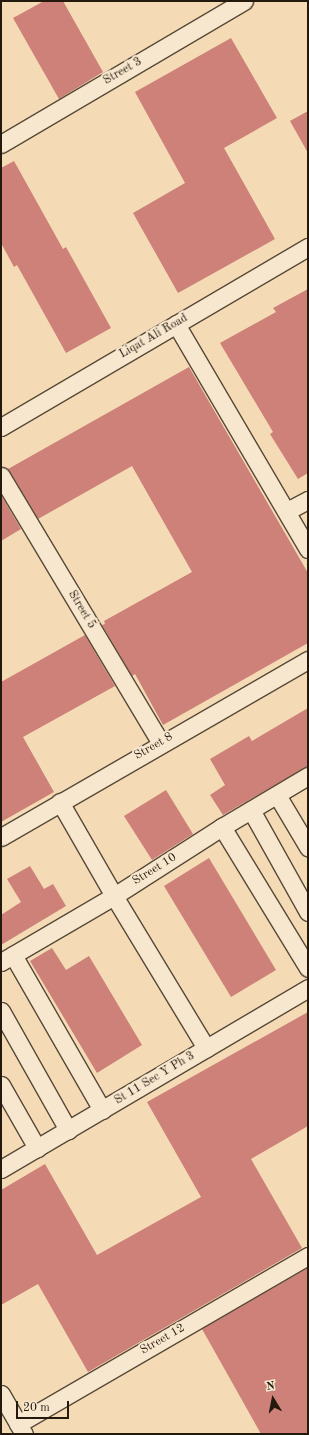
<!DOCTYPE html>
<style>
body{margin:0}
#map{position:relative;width:309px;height:1435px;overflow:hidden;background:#f4dab5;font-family:"Old Standard TT",serif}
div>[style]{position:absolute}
.building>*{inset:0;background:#cd8178}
.roads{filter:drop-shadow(1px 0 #574937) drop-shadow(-1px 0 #574937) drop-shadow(0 1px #574937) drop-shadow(0 -1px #574937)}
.minor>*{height:17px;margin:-8.5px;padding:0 8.5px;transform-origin:8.5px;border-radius:8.5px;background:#f8e7cf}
span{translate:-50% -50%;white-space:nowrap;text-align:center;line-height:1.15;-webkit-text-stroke:4px #f8e7cf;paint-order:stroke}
.street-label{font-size:12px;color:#23190d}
.frame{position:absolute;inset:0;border:2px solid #23190d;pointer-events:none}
.north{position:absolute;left:253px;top:1379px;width:40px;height:40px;-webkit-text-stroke:3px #f8e7cf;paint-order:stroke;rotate:350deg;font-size:11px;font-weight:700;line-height:16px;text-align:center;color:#23190d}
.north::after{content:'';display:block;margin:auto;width:14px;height:18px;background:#23190d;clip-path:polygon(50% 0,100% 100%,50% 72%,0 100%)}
.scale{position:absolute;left:16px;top:1401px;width:53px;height:18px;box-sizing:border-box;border:2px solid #23190d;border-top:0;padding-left:5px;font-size:12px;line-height:14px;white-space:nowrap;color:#23190d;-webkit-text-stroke:3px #f8e7cf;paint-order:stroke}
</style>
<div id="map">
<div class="building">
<i style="clip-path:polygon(44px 1px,63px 1px,103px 72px,59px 99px,13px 18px)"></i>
<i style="clip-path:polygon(231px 38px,277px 118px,224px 148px,275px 239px,178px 293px,133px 213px,185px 183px,135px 92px)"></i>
<i style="clip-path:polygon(308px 111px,308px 153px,290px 121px)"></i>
<i style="clip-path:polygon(14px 161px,63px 249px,66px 247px,111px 328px,66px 353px,17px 265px,14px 267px,1px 243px,1px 168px)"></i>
<i style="clip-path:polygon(308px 289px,308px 473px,298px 479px,270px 434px,273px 432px,220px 343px,276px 312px,273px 308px)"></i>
<i style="clip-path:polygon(189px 367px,308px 573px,308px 643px,163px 725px,135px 674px,132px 676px,102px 625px,105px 624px,104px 621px,192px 572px,132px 466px,38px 519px,8px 469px)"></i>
<i style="clip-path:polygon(1px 495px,21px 529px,1px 541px)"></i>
<i style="clip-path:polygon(85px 635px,115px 686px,23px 737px,54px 792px,1px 822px,1px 682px)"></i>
<i style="clip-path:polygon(308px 708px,308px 766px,223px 815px,210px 795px,225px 785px,210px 759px,249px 736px,252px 741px)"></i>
<i style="clip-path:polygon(166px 790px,193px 834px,152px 860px,124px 816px)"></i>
<i style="clip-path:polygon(209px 858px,276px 970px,231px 997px,164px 886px)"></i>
<i style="clip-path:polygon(30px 866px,44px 889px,53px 884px,66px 906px,1px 945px,1px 915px,21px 902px,7px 879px)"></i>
<i style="clip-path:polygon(52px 948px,66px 970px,89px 956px,142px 1045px,97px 1073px,30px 961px)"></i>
<i style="clip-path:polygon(308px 1012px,308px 1126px,251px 1159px,302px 1248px,88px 1372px,38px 1284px,1px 1305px,1px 1190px,45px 1164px,97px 1255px,201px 1197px,147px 1102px)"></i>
<i style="clip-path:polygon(308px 1268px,308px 1434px,261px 1434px,202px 1329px)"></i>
</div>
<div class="roads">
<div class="minor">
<i style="left:1px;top:144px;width:282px;rotate:-30.5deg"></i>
<i style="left:176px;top:324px;width:261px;rotate:59.6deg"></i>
<i style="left:1px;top:427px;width:356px;rotate:-30.4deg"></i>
<i style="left:1px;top:476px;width:311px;rotate:59.1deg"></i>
<i style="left:287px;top:511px;width:24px;rotate:-28deg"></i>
<i style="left:277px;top:795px;width:61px;rotate:59.2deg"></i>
<i style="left:60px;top:802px;width:108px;rotate:60.1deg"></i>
<i style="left:114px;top:896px;width:178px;rotate:58.8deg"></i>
<i style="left:251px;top:810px;width:117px;rotate:60.8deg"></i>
<i style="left:222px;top:827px;width:165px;rotate:58.6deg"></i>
<i style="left:1px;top:837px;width:354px;rotate:-30deg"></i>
<i style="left:13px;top:955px;width:179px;rotate:60.1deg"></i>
<i style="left:1px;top:962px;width:131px;rotate:-30.3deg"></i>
<i style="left:114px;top:896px;width:128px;rotate:-32.6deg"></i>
<i style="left:222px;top:827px;width:100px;rotate:-30.7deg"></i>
<i style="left:1px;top:1011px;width:137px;rotate:60.6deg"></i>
<i style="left:1px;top:1085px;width:73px;rotate:60.3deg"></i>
<i style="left:1px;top:1169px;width:356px;rotate:-30.5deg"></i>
<i style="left:1px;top:1394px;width:46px;rotate:60.1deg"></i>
<i style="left:18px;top:1424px;width:335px;rotate:-30.1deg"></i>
</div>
</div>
<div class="street-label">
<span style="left:123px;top:72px;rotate:-30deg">Street 3</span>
<span style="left:154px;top:337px;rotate:-30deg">Liqat Ali Road</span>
<span style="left:81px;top:610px;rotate:59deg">Street 5</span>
<span style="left:154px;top:747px;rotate:-30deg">Street 8</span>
<span style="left:155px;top:870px;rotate:-32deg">Street 10</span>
<span style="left:155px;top:1079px;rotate:-31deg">St 11 Sec Y Ph 3</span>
<span style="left:163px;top:1340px;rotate:-30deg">Street 12</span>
</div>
<div class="frame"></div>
<div class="north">N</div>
<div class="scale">20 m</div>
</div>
